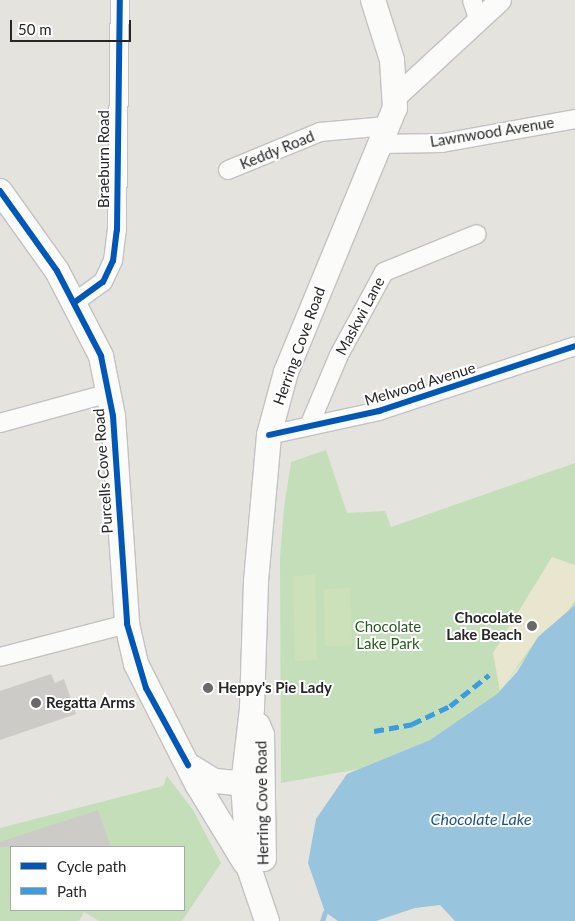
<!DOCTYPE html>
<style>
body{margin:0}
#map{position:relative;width:575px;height:921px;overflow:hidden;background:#e5e3de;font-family:Lato,sans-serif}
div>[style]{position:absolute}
.green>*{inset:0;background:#c4deba}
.sand>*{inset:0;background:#e8e6ce}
.pitch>*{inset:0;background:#cce1b9}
.water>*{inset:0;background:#99c4de}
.stream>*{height:5px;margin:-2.5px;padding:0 2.5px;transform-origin:2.5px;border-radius:2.5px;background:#99c4de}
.building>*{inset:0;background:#cccbc7}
.roads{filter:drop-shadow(1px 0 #c3c2c3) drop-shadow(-1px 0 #c3c2c3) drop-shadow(0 1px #c3c2c3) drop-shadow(0 -1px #c3c2c3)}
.minor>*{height:18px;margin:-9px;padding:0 9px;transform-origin:9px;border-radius:9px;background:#fbfbfa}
.tertiary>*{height:21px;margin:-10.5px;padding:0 10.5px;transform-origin:10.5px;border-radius:10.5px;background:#fbfbfa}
.secondary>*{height:24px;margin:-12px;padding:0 12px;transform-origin:12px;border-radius:12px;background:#fbfbfa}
.quiet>*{height:5px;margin-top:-2.5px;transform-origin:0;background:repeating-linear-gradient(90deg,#3d9ce0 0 10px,transparent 0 15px)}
.cycleway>*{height:6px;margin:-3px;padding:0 3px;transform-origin:3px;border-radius:3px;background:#0057b8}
.dots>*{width:14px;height:14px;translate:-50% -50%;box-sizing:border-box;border:2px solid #fff;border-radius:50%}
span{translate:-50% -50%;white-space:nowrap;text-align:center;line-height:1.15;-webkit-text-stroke:4px #fff;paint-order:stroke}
.street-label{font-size:15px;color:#272727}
.poi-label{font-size:15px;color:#272727;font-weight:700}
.right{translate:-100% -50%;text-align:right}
.left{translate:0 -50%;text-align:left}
.park-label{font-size:15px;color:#265a22}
.water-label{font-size:16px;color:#1d5486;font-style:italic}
.legend{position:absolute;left:10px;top:846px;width:175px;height:65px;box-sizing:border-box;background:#fff;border:1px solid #a9a9a9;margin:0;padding:6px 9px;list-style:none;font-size:15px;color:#272727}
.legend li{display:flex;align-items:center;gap:10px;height:25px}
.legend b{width:25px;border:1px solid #a9a9a9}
.scale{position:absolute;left:10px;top:20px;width:121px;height:22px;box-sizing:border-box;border:2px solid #272727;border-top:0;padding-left:6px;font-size:15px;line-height:18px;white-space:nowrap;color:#272727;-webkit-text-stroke:4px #fff;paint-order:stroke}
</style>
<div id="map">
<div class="green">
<i style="clip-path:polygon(326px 450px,347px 513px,385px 511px,391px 527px,575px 463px,575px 605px,546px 632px,497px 694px,430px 740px,359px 769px,281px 783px,280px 557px,284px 508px,291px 462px)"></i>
<i style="clip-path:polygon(evenodd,167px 776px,193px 810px,221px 863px,182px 921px,99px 921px,84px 912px,79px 921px,0 921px,0 828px,163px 786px,167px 776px,11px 847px,184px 847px,184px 910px,11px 910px,11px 847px)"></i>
</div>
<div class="sand">
<i style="clip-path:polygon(552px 557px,575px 565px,575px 600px,565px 616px,538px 637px,500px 691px,493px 653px)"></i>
</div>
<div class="pitch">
<i style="clip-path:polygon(315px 575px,317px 660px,295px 661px,293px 576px)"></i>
<i style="clip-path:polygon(350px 588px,352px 646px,325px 646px,324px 589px)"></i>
</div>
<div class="water">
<i style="clip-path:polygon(575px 605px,575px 921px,455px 921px,440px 905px,415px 908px,376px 921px,338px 921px,325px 912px,308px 863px,316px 819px,347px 774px,430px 740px,497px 694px,517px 672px,538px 637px)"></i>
</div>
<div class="stream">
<i style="left:322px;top:921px;width:9px;rotate:-72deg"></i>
</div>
<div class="building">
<i style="clip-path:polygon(51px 674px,55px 683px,64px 679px,76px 714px,0 740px,0 691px)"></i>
<i style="clip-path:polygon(98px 810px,111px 847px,0 847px,0 842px)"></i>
</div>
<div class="roads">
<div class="minor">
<i style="left:472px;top:0;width:22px;rotate:72deg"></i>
<i style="left:379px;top:144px;width:63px;rotate:-0.9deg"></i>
<i style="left:442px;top:143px;width:135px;rotate:-10.2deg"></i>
<i style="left:228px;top:170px;width:100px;rotate:-22.4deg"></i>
<i style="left:320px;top:132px;width:67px;rotate:-5.1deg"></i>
<i style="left:75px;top:302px;width:34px;rotate:-36deg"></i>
<i style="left:103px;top:282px;width:23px;rotate:-65deg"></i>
<i style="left:113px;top:261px;width:31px;rotate:-83deg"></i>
<i style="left:117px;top:230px;width:230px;rotate:-89.3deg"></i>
<i style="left:0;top:423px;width:114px;rotate:-15.3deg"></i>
<i style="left:309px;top:426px;width:77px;rotate:-67.1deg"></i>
<i style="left:339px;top:355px;width:94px;rotate:-61.5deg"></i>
<i style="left:384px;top:272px;width:100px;rotate:-22.2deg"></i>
<i style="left:269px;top:435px;width:113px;rotate:-12.3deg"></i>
<i style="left:379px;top:411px;width:206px;rotate:-18.3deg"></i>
<i style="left:0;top:657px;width:131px;rotate:-14.6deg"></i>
</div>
<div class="tertiary">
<i style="left:397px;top:95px;width:140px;rotate:-42.7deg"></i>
</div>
<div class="secondary">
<i style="left:0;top:191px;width:98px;rotate:54.5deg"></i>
<i style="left:57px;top:271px;width:96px;rotate:62.6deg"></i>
<i style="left:101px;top:356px;width:61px;rotate:78.7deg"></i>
<i style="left:113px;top:416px;width:208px;rotate:86.1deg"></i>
<i style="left:127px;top:624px;width:41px;rotate:77.3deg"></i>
<i style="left:136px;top:664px;width:135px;rotate:63.1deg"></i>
<i style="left:197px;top:784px;width:92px;rotate:58.7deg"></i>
<i style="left:258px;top:725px;width:11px;rotate:68deg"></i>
<i style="left:262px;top:735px;width:124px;rotate:89.1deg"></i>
<i style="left:188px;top:765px;width:31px;rotate:31deg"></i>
<i style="left:215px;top:781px;width:44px;rotate:5.2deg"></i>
<i style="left:267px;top:921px;width:56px;rotate:-108.8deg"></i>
<i style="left:249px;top:868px;width:83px;rotate:-94.1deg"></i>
<i style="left:243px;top:785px;width:78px;rotate:-83.3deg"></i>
<i style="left:252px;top:708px;width:127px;rotate:-88.2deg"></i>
<i style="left:256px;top:581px;width:147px;rotate:-84.9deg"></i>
<i style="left:269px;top:435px;width:65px;rotate:-74.9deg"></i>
<i style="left:286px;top:372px;width:286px;rotate:-67.6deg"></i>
<i style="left:395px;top:108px;width:48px;rotate:-93.6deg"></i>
<i style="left:392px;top:60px;width:63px;rotate:-107.6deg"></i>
</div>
</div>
<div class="quiet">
<i style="left:374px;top:731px;width:39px;rotate:-10deg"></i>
<i style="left:412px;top:724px;width:42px;rotate:-25.3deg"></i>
<i style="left:450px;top:706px;width:50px;rotate:-38.5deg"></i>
</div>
<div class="cycleway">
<i style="left:0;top:191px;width:98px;rotate:54.5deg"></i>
<i style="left:57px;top:271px;width:96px;rotate:62.6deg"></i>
<i style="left:101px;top:356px;width:61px;rotate:78.7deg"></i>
<i style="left:113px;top:416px;width:208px;rotate:86.1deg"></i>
<i style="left:127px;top:624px;width:67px;rotate:73.5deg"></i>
<i style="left:146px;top:688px;width:88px;rotate:61.4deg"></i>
<i style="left:75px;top:302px;width:34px;rotate:-36deg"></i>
<i style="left:103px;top:282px;width:23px;rotate:-65deg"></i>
<i style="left:113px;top:261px;width:31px;rotate:-83deg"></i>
<i style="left:117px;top:230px;width:230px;rotate:-89.3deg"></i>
<i style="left:269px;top:435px;width:113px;rotate:-12.3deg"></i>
<i style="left:379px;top:411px;width:206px;rotate:-18.3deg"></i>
</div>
<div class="dots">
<i style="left:532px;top:626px;background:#6a6967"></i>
<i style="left:208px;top:688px;background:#6a6967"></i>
<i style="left:36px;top:703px;background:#6a6967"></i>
</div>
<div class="street-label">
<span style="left:492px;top:132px;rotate:-9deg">Lawnwood Avenue</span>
<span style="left:277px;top:150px;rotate:-22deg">Keddy Road</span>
<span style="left:104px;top:159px;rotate:-90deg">Braeburn Road</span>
<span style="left:360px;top:316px;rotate:-62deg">Maskwi Lane</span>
<span style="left:299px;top:346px;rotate:-70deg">Herring Cove Road</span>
<span style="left:420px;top:384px;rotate:-17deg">Melwood Avenue</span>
<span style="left:103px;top:471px;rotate:-94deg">Purcells Cove Road</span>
<span style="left:262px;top:803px;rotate:-91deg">Herring Cove Road</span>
</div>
<div class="poi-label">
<span class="right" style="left:522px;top:626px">Chocolate<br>Lake Beach</span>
<span class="left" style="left:218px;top:688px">Heppy's Pie Lady</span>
<span class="left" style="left:46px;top:703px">Regatta Arms</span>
</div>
<div class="park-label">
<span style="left:388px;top:635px">Chocolate<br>Lake Park</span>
</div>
<div class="water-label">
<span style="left:481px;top:819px">Chocolate Lake</span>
</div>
<ul class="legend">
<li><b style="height:6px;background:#0057b8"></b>Cycle path</li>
<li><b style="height:6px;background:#3d9ce0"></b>Path</li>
</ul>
<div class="scale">50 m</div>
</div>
